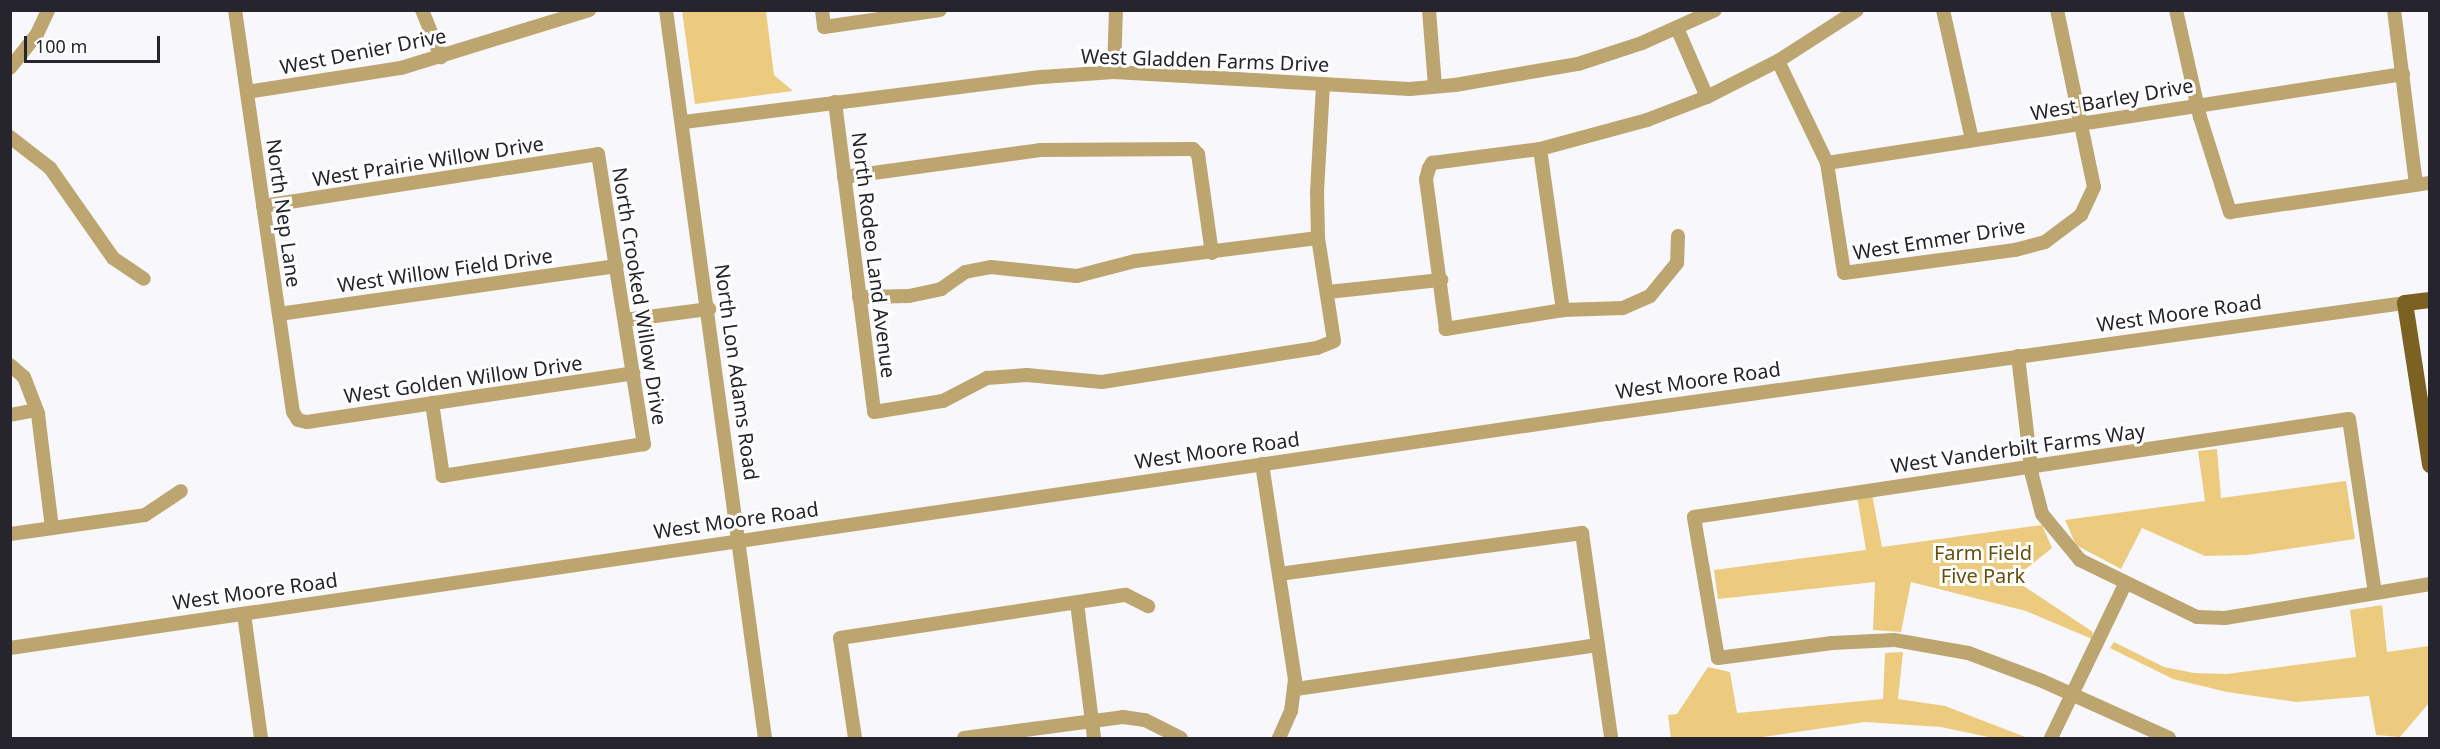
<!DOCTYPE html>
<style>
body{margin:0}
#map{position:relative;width:2440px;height:749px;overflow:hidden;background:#f8f7fc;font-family:"Noto Sans",sans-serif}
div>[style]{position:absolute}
.green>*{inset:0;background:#eccb7e}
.minor>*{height:14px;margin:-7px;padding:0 7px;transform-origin:7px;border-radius:7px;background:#bca56f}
.major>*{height:16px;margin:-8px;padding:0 8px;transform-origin:8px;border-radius:8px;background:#7b6222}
span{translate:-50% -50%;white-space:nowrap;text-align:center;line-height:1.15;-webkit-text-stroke:6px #fff;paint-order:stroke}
.street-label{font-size:20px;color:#26242c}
.park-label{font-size:20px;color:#674f0c}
.frame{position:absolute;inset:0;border:12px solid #26242c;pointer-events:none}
.scale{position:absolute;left:24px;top:36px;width:136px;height:27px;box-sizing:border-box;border:3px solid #26242c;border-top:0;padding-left:8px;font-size:18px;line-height:21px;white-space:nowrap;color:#26242c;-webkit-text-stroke:4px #fff;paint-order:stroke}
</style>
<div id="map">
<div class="green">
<i style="clip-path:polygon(682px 11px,766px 11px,774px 75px,793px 91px,695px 104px)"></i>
<i style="clip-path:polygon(2217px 449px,2221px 498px,2346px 481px,2355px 539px,2247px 555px,2205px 556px,2142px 528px,2121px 569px,2076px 545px,2065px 520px,2205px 501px,2198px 451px)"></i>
<i style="clip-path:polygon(1872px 494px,1882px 547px,2042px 525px,2052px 548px,2013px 579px,2093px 632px,2092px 639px,2026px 611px,1911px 582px,1901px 632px,1873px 630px,1875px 582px,1718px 599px,1714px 570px,1866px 550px,1857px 496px)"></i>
<i style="clip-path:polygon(2382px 605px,2387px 652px,2429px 646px,2429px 703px,2400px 737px,2376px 735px,2369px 696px,2296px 702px,2227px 692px,2173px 679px,2110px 648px,2114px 642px,2164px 667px,2194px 673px,2227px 674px,2356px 657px,2350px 610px)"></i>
<i style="clip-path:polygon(1903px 652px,1898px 699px,1945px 706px,2028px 738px,1993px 738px,1941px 727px,1865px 722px,1756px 738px,1671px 738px,1668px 715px,1677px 714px,1708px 667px,1730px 672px,1737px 713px,1883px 699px,1885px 653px)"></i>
</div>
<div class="minor">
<i style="left:235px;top:10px;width:406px;rotate:81.8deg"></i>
<i style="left:293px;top:412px;width:9px;rotate:58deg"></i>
<i style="left:298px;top:420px;width:9px;rotate:13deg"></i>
<i style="left:307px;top:422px;width:330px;rotate:-8.5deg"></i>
<i style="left:422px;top:10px;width:51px;rotate:68deg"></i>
<i style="left:666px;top:10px;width:735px;rotate:82.26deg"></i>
<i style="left:822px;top:10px;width:17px;rotate:83deg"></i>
<i style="left:824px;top:27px;width:117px;rotate:-8.3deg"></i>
<i style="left:1429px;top:10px;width:76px;rotate:85.5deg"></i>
<i style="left:1943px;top:10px;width:133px;rotate:77.4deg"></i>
<i style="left:2176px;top:10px;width:110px;rotate:77.4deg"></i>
<i style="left:2200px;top:117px;width:100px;rotate:72.5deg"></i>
<i style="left:2230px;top:212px;width:202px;rotate:-8.3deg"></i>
<i style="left:2394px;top:10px;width:176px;rotate:82.8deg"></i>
<i style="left:1677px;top:28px;width:75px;rotate:66.5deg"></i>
<i style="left:1778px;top:61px;width:113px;rotate:64.3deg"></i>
<i style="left:1827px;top:163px;width:111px;rotate:81.2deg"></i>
<i style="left:1844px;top:273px;width:173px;rotate:-7.7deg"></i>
<i style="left:2015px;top:250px;width:31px;rotate:-15deg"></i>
<i style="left:2045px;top:242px;width:45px;rotate:-36.9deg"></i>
<i style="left:2081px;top:215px;width:31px;rotate:-65deg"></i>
<i style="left:2094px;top:187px;width:181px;rotate:-101.8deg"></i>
<i style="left:10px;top:68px;width:43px;rotate:-51.5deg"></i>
<i style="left:37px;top:34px;width:26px;rotate:-65deg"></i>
<i style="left:1114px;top:72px;width:62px;rotate:-88.2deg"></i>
<i style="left:247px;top:92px;width:156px;rotate:-8.9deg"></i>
<i style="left:401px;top:68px;width:197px;rotate:-17.1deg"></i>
<i style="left:835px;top:102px;width:312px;rotate:82.8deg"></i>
<i style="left:874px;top:412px;width:70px;rotate:-9.1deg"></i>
<i style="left:943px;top:401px;width:50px;rotate:-27.6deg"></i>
<i style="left:987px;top:378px;width:40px;rotate:-4.3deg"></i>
<i style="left:1027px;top:375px;width:75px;rotate:5.3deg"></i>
<i style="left:1102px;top:382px;width:218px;rotate:-9deg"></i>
<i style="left:1317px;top:348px;width:18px;rotate:-22deg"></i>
<i style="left:1334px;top:341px;width:104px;rotate:-98.8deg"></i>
<i style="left:1318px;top:238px;width:46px;rotate:-91.2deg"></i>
<i style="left:1317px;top:192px;width:108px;rotate:-86.8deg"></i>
<i style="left:684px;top:122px;width:361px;rotate:-7.2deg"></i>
<i style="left:1042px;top:77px;width:72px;rotate:-4deg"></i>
<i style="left:1114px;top:72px;width:296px;rotate:3.3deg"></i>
<i style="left:1410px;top:89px;width:45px;rotate:-5.1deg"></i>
<i style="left:1455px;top:85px;width:125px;rotate:-9.7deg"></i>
<i style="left:1578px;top:64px;width:67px;rotate:-18.2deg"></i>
<i style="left:1642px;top:43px;width:80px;rotate:-24.3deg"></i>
<i style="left:10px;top:137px;width:51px;rotate:37.8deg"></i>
<i style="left:50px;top:168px;width:110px;rotate:55deg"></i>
<i style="left:113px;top:258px;width:37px;rotate:34deg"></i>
<i style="left:1540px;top:149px;width:163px;rotate:81.9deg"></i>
<i style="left:1827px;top:163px;width:583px;rotate:-8.78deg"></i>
<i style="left:844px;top:177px;width:198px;rotate:-7.8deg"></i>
<i style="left:1040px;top:150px;width:153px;rotate:-0.4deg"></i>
<i style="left:1193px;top:149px;width:7px;rotate:45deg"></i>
<i style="left:1198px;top:154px;width:100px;rotate:82deg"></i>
<i style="left:263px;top:206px;width:339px;rotate:-8.8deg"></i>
<i style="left:598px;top:154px;width:294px;rotate:81deg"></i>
<i style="left:644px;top:444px;width:204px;rotate:171deg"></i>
<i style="left:443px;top:476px;width:74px;rotate:-98.6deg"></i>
<i style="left:1678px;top:236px;width:27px;rotate:92deg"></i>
<i style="left:1677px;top:263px;width:43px;rotate:129.3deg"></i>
<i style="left:1650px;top:296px;width:30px;rotate:156deg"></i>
<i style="left:1623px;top:308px;width:60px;rotate:178.1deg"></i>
<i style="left:1563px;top:310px;width:119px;rotate:170.8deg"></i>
<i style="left:1446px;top:329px;width:151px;rotate:-97.6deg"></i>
<i style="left:1426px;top:179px;width:11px;rotate:-75deg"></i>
<i style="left:1429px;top:168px;width:6px;rotate:-59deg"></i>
<i style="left:1432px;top:163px;width:109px;rotate:-7.4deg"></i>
<i style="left:1540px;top:149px;width:111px;rotate:-15.2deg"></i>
<i style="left:1647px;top:120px;width:64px;rotate:-21deg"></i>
<i style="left:1707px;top:97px;width:80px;rotate:-26.9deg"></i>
<i style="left:1778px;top:61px;width:94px;rotate:-32.8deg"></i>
<i style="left:1328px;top:292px;width:114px;rotate:-6.1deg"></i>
<i style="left:859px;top:297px;width:50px;rotate:-1.1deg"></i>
<i style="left:909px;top:296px;width:33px;rotate:-12deg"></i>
<i style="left:941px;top:289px;width:29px;rotate:-35deg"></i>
<i style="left:965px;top:272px;width:26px;rotate:-11deg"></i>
<i style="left:991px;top:267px;width:86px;rotate:6deg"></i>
<i style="left:1077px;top:276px;width:60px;rotate:-14.5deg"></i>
<i style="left:1135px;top:261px;width:184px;rotate:-7.2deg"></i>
<i style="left:279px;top:314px;width:341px;rotate:-8.1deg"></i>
<i style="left:625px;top:320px;width:85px;rotate:-7.5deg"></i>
<i style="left:2018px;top:356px;width:120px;rotate:83.3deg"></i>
<i style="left:2032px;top:475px;width:40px;rotate:75.6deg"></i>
<i style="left:2042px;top:514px;width:60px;rotate:50.4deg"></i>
<i style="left:2080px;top:560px;width:130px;rotate:26deg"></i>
<i style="left:2197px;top:617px;width:28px;rotate:2deg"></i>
<i style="left:2225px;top:618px;width:208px;rotate:-9.4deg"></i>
<i style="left:10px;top:365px;width:18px;rotate:41deg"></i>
<i style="left:24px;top:377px;width:40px;rotate:69deg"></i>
<i style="left:38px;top:414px;width:115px;rotate:83deg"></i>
<i style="left:10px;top:415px;width:26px;rotate:-11deg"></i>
<i style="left:1262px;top:464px;width:218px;rotate:81.3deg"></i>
<i style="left:1295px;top:679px;width:32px;rotate:97deg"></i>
<i style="left:1291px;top:711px;width:30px;rotate:114deg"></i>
<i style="left:10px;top:534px;width:136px;rotate:-8deg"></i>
<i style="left:145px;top:515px;width:43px;rotate:-33.7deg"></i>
<i style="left:1279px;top:574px;width:306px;rotate:-7.7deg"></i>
<i style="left:1582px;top:533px;width:207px;rotate:81.9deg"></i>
<i style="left:1077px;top:603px;width:136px;rotate:82.8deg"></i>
<i style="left:244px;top:614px;width:125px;rotate:82.2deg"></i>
<i style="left:10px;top:648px;width:1614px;rotate:-8.34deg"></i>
<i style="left:1607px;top:414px;width:806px;rotate:-7.92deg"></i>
<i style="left:1296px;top:689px;width:305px;rotate:-8.3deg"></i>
<i style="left:855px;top:738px;width:101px;rotate:-98.5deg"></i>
<i style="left:840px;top:638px;width:289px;rotate:-8.6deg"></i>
<i style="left:1126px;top:595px;width:25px;rotate:27deg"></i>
<i style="left:964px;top:738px;width:160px;rotate:-7.5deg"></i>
<i style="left:1123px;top:717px;width:22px;rotate:8deg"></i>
<i style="left:1145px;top:720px;width:40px;rotate:26.6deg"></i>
<i style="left:2051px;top:738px;width:171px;rotate:-64.3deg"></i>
<i style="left:2169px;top:738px;width:141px;rotate:-155.8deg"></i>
<i style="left:2040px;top:680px;width:77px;rotate:-159.4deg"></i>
<i style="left:1968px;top:653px;width:75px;rotate:-170deg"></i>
<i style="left:1894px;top:640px;width:62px;rotate:177.2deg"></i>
<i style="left:1832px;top:643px;width:115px;rotate:172.5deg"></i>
<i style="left:1718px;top:658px;width:143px;rotate:-99.7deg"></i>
<i style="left:1694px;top:517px;width:662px;rotate:-8.51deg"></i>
<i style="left:2349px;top:419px;width:176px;rotate:81.5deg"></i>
</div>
<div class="major">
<i style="left:2430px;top:300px;width:25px;rotate:173deg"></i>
<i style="left:2405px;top:303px;width:164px;rotate:81.2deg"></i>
</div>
<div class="street-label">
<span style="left:363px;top:51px;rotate:-11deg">West Denier Drive</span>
<span style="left:1205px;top:60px;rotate:2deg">West Gladden Farms Drive</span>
<span style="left:2112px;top:99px;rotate:-10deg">West Barley Drive</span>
<span style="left:428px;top:161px;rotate:-9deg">West Prairie Willow Drive</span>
<span style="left:284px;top:213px;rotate:82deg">North Nep Lane</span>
<span style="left:1939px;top:239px;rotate:-9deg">West Emmer Drive</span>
<span style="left:874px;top:255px;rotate:83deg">North Rodeo Land Avenue</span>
<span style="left:445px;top:270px;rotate:-8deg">West Willow Field Drive</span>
<span style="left:640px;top:296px;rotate:81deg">North Crooked Willow Drive</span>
<span style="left:2179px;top:313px;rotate:-8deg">West Moore Road</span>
<span style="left:737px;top:372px;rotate:82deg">North Lon Adams Road</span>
<span style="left:463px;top:379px;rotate:-8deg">West Golden Willow Drive</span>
<span style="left:1698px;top:380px;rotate:-8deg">West Moore Road</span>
<span style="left:2018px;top:448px;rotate:-8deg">West Vanderbilt Farms Way</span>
<span style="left:1217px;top:450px;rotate:-8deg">West Moore Road</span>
<span style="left:736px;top:520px;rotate:-8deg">West Moore Road</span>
<span style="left:255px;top:591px;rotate:-8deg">West Moore Road</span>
</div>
<div class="park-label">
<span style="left:1983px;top:564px">Farm Field<br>Five Park</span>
</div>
<div class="frame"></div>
<div class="scale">100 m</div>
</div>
